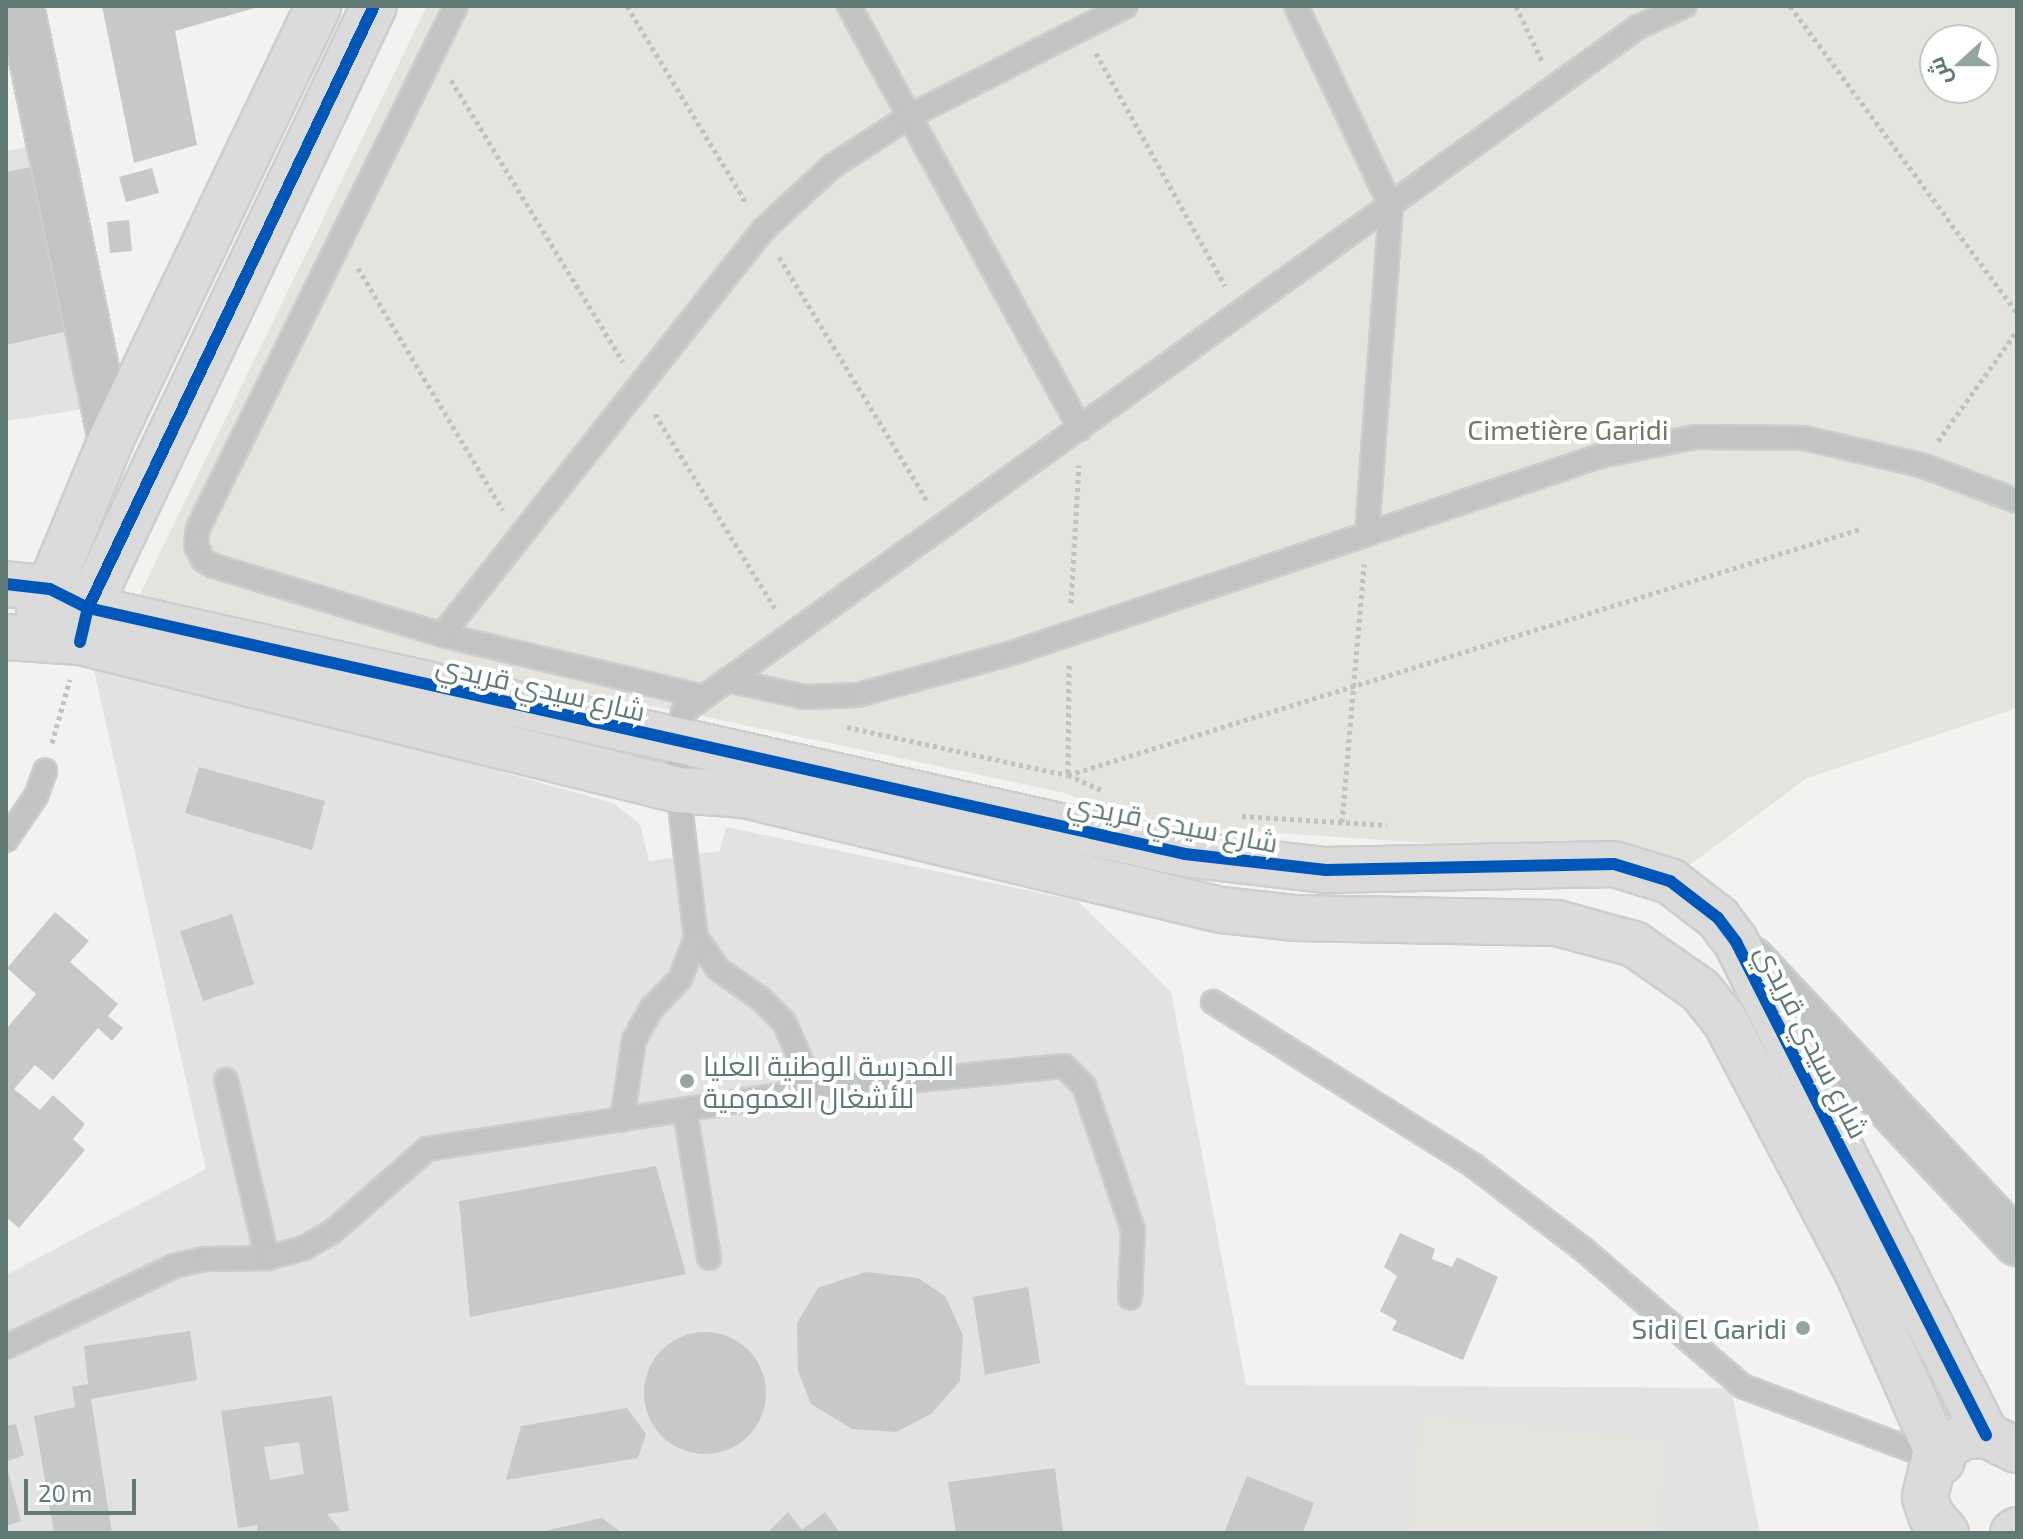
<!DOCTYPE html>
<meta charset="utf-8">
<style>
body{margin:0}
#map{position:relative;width:2023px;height:1539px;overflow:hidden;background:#f3f2f1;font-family:"Exo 2",Cairo,sans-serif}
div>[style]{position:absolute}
.built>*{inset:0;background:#e1e2e1}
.green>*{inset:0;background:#e4e3dd}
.building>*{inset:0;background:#c7c9c8}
.round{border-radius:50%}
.path>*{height:5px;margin-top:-2.5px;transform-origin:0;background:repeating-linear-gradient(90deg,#bfc2c1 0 4px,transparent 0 8px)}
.roads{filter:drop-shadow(2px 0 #cccecd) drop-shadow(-2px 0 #cccecd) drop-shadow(0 2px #cccecd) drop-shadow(0 -2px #cccecd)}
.lane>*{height:22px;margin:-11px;padding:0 11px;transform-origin:11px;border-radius:11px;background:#c2c3c3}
.street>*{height:44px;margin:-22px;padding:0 22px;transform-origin:22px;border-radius:22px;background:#c2c3c3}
.secondary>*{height:44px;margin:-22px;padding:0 22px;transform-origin:22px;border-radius:22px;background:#dadada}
.cycleway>*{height:12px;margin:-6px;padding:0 6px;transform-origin:6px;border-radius:6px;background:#0057b8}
.dots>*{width:22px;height:22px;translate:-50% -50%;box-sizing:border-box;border:4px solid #fff;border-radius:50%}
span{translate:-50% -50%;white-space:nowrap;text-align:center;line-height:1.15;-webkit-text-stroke:8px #fff;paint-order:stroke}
.park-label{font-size:28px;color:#747763}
.street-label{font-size:28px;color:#617a75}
.poi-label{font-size:28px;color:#617a75}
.left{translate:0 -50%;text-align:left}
.right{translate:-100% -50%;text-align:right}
.frame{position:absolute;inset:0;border:8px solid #617a75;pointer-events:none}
.north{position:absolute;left:1919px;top:24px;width:80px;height:80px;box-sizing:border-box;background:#fff;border:2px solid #c0cac8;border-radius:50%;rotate:249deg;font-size:22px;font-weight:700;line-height:32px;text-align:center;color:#617a75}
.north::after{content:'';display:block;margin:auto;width:28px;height:36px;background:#94a4a0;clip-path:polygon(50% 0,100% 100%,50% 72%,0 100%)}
.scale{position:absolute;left:24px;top:1479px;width:112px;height:36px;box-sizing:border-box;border:4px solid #617a75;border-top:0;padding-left:10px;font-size:24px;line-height:28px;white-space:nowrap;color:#617a75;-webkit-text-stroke:6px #fff;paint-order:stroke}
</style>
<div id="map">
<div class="built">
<i style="clip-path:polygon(33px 146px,84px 409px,6px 421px,6px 151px)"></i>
<i style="clip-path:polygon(91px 657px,613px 803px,640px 824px,649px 861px,720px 851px,726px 827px,1078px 901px,1171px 992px,1246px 1385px,1731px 1388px,1760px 1533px,6px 1533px,6px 1275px,206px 1169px)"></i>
</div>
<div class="green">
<i style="clip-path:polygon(evenodd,427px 6px,2017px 6px,2017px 708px,1807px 778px,1687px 867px,1622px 856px,1145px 824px,1065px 793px,683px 712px,133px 608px,427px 6px,1935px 40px,1983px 40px,1983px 88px,1935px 88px,1935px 40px)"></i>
<i style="clip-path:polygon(1420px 1413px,1669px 1439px,1660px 1533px,1407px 1533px)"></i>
</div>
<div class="building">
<i style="clip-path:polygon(102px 6px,262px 6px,175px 31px,197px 145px,134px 163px)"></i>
<i style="clip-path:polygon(36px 166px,68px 331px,6px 345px,6px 172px)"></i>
<i style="clip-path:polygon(152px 168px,159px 193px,126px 202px,119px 177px)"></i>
<i style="clip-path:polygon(129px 220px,132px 251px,110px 253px,107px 222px)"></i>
<i style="clip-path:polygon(199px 767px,325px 801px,312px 850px,185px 813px)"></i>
<i style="clip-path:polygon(55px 912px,89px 941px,70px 962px,118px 1004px,108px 1016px,123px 1028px,112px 1041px,98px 1028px,53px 1080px,35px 1065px,14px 1089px,40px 1110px,53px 1095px,85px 1124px,73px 1139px,85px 1150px,19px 1228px,6px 1217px,6px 1029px,36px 994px,7px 968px)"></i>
<i style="clip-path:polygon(232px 914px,254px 984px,203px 1001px,180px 931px)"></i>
<i style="clip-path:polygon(656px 1166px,686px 1274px,470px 1317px,459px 1201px)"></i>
<i style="clip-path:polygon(1400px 1233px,1435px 1249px,1432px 1259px,1452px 1267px,1457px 1257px,1498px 1277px,1463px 1360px,1392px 1330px,1397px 1321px,1380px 1311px,1397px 1276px,1384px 1267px)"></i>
<i style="clip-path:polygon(866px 1272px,918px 1278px,945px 1296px,963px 1335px,960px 1381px,931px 1414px,896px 1432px,852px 1429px,811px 1404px,798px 1371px,797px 1323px,818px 1288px)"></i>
<i style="clip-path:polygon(1028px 1287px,1040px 1363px,985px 1375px,973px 1297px)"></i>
<i style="clip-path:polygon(190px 1331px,197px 1380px,91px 1399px,112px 1533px,54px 1533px,34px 1416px,75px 1407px,72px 1387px,88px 1384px,84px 1346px)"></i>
<i class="round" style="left:644px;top:1332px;width:122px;height:122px"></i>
<i style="clip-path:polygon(evenodd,332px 1396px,349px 1511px,327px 1514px,343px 1533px,256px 1533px,258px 1525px,238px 1528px,221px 1411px,332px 1396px,299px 1442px,304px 1474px,270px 1480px,264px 1447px,299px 1442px)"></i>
<i style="clip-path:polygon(627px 1408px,646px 1434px,638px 1458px,506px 1480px,521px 1426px)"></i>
<i style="clip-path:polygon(16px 1424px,24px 1455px,6px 1462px,6px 1426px)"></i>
<i style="clip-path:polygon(6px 1463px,21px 1521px,6px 1526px)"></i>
<i style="clip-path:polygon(1055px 1468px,1063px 1531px,956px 1533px,948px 1482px)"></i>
<i style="clip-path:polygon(1247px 1476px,1314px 1503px,1303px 1533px,1224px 1533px)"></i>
<i style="clip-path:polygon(788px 1512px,802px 1530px,825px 1512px,840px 1533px,767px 1533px)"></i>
<i style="clip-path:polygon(602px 1518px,622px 1533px,540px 1533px,540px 1532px)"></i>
</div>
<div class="path">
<i style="left:627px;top:6px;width:232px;rotate:58.8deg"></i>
<i style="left:1516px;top:6px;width:61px;rotate:64.7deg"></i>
<i style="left:1790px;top:6px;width:382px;rotate:53.5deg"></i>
<i style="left:1096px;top:53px;width:266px;rotate:61deg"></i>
<i style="left:451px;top:80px;width:330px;rotate:58.6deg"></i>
<i style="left:779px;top:257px;width:287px;rotate:58.7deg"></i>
<i style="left:358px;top:268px;width:282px;rotate:59.1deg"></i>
<i style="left:655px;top:414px;width:230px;rotate:58.3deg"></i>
<i style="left:1938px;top:441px;width:135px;rotate:-54.3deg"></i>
<i style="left:1071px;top:603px;width:138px;rotate:-86.7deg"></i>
<i style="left:1069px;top:665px;width:110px;rotate:90.5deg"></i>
<i style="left:1068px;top:775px;width:829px;rotate:-17.26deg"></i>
<i style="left:847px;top:727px;width:226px;rotate:12.3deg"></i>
<i style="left:1068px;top:775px;width:39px;rotate:24deg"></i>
<i style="left:52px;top:743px;width:66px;rotate:-74.3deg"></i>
<i style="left:1242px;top:816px;width:145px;rotate:3.6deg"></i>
<i style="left:1342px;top:822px;width:259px;rotate:-85.1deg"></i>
</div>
<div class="roads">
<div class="lane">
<i style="left:456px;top:6px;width:582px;rotate:116.3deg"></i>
<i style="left:198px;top:528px;width:17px;rotate:97deg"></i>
<i style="left:196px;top:545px;width:17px;rotate:65deg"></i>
<i style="left:203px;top:560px;width:13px;rotate:29deg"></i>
<i style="left:214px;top:566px;width:238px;rotate:16.8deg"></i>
<i style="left:442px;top:635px;width:269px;rotate:13.3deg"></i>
<i style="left:849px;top:6px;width:482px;rotate:61.3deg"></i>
<i style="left:1296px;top:6px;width:221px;rotate:64.6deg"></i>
<i style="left:1391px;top:206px;width:326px;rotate:94.2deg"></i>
<i style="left:442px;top:635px;width:517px;rotate:-51.6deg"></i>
<i style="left:763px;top:230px;width:93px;rotate:-42.8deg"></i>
<i style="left:831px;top:167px;width:94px;rotate:-32.8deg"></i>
<i style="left:910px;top:116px;width:242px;rotate:-27deg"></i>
<i style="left:727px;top:680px;width:79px;rotate:12.4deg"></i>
<i style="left:804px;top:697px;width:54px;rotate:-2.1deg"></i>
<i style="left:858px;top:695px;width:160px;rotate:-15.3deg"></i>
<i style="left:1012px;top:653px;width:620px;rotate:-18.52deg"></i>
<i style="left:1600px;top:456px;width:97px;rotate:-11.3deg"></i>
<i style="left:1695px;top:437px;width:109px;rotate:0.5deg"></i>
<i style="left:1804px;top:438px;width:120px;rotate:13deg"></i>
<i style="left:1921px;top:465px;width:103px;rotate:20.6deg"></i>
<i style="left:6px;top:840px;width:53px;rotate:-55.7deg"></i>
<i style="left:36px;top:796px;width:27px;rotate:-70deg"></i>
<i style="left:1213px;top:1002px;width:308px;rotate:32.1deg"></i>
<i style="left:1474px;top:1166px;width:137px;rotate:37.3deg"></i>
<i style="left:1583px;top:1249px;width:210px;rotate:40.7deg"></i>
<i style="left:1742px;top:1386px;width:205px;rotate:20.6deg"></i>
<i style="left:226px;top:1080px;width:183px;rotate:77deg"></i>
<i style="left:814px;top:1090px;width:74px;rotate:-113.8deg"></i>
<i style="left:784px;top:1022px;width:33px;rotate:-135deg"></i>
<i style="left:761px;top:999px;width:52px;rotate:-145.1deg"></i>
<i style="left:718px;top:969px;width:38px;rotate:-125deg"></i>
<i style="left:696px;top:938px;width:149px;rotate:-96.9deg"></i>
<i style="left:678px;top:790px;width:47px;rotate:-91.2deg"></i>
<i style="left:677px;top:743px;width:32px;rotate:-79deg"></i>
<i style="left:683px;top:712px;width:1175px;rotate:-35.65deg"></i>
<i style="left:1638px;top:27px;width:51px;rotate:-24.5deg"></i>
<i style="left:685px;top:1111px;width:149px;rotate:80.7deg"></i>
<i style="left:622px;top:1120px;width:81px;rotate:-81.5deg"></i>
<i style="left:634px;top:1040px;width:37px;rotate:-61deg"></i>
<i style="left:652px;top:1008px;width:40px;rotate:-46deg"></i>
<i style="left:680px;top:979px;width:44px;rotate:-68.7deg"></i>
<i style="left:6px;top:1347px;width:187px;rotate:-25.7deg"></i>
<i style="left:174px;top:1266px;width:31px;rotate:-13deg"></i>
<i style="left:204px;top:1259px;width:63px;rotate:-0.9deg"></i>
<i style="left:267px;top:1258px;width:38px;rotate:-15deg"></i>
<i style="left:304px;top:1248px;width:32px;rotate:-30deg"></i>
<i style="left:332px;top:1232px;width:126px;rotate:-41.1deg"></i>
<i style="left:427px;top:1149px;width:391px;rotate:-8.7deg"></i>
<i style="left:814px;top:1090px;width:251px;rotate:-5.5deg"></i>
<i style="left:1064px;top:1066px;width:28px;rotate:45deg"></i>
<i style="left:1084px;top:1086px;width:152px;rotate:71.2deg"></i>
<i style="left:1133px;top:1230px;width:68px;rotate:92.5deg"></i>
</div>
<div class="street">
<i style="left:21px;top:6px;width:442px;rotate:78.3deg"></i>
<i style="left:1751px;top:959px;width:389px;rotate:46.9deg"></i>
</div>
<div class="secondary">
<i style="left:6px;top:584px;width:44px;rotate:6.5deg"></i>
<i style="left:50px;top:589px;width:42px;rotate:26.6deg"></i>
<i style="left:88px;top:608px;width:1124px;rotate:12.64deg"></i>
<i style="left:1185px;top:854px;width:142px;rotate:6.5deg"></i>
<i style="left:1326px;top:870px;width:288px;rotate:-1.2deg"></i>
<i style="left:1614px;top:864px;width:59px;rotate:16.9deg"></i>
<i style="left:1670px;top:881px;width:61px;rotate:37.6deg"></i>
<i style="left:1718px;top:918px;width:30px;rotate:53deg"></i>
<i style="left:1736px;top:942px;width:553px;rotate:63.11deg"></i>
<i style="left:39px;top:614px;width:189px;rotate:-67.6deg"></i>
<i style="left:111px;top:439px;width:480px;rotate:-64.4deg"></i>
<i style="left:81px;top:636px;width:29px;rotate:-76deg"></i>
<i style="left:88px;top:608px;width:666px;rotate:-64.59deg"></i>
<i style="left:6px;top:637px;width:74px;rotate:3.9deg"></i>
<i style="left:80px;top:642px;width:616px;rotate:13.9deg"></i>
<i style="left:678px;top:790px;width:67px;rotate:4.3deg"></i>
<i style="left:745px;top:795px;width:491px;rotate:13.6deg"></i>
<i style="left:1222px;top:910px;width:72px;rotate:6.3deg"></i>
<i style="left:1294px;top:918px;width:263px;rotate:1.1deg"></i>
<i style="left:1557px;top:923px;width:80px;rotate:15.3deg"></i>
<i style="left:1634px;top:944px;width:80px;rotate:34.9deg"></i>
<i style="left:1700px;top:990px;width:40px;rotate:51deg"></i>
<i style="left:1725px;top:1021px;width:283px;rotate:62.2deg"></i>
<i style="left:1857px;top:1271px;width:208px;rotate:66.1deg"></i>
<i style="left:1946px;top:1533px;width:23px;rotate:-131deg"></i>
<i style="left:1931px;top:1516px;width:20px;rotate:-108deg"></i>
<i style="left:1925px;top:1497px;width:40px;rotate:-77deg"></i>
<i style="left:1934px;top:1458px;width:8px;rotate:23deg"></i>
<i style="left:1941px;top:1461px;width:17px;rotate:-66deg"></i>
<i style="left:1948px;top:1445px;width:20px;rotate:-27deg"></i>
<i style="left:1966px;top:1436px;width:20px;rotate:-3deg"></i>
<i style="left:1986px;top:1435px;width:34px;rotate:26deg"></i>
<i style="left:2013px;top:1533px;width:5px;rotate:-37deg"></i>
</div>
</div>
<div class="cycleway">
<i style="left:6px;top:584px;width:44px;rotate:6.5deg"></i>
<i style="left:50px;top:589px;width:42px;rotate:26.6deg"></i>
<i style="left:88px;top:608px;width:1124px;rotate:12.64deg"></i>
<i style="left:1185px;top:854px;width:142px;rotate:6.5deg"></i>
<i style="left:1326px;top:870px;width:288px;rotate:-1.2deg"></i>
<i style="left:1614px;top:864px;width:59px;rotate:16.9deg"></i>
<i style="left:1670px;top:881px;width:61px;rotate:37.6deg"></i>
<i style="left:1718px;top:918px;width:30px;rotate:53deg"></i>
<i style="left:1736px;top:942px;width:553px;rotate:63.11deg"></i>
<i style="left:80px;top:642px;width:35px;rotate:-77deg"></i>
<i style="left:88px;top:608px;width:666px;rotate:-64.59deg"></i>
</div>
<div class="dots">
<i style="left:687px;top:1081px;background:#94a4a0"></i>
<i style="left:1803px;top:1328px;background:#94a4a0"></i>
</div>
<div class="park-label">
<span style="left:1568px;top:429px">Cimetière Garidi</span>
</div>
<div class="street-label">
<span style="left:541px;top:687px;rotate:13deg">شارع سيدي قريدي</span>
<span style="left:1173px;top:822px;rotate:11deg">شارع سيدي قريدي</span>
<span style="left:1813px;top:1041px;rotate:63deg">شارع سيدي قريدي</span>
</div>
<div class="poi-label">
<span class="left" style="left:703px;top:1081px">المدرسة الوطنية العليا<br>للأشغال العمومية</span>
<span class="right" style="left:1787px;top:1328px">Sidi El Garidi</span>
</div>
<div class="frame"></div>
<div class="north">ش</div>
<div class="scale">20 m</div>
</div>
